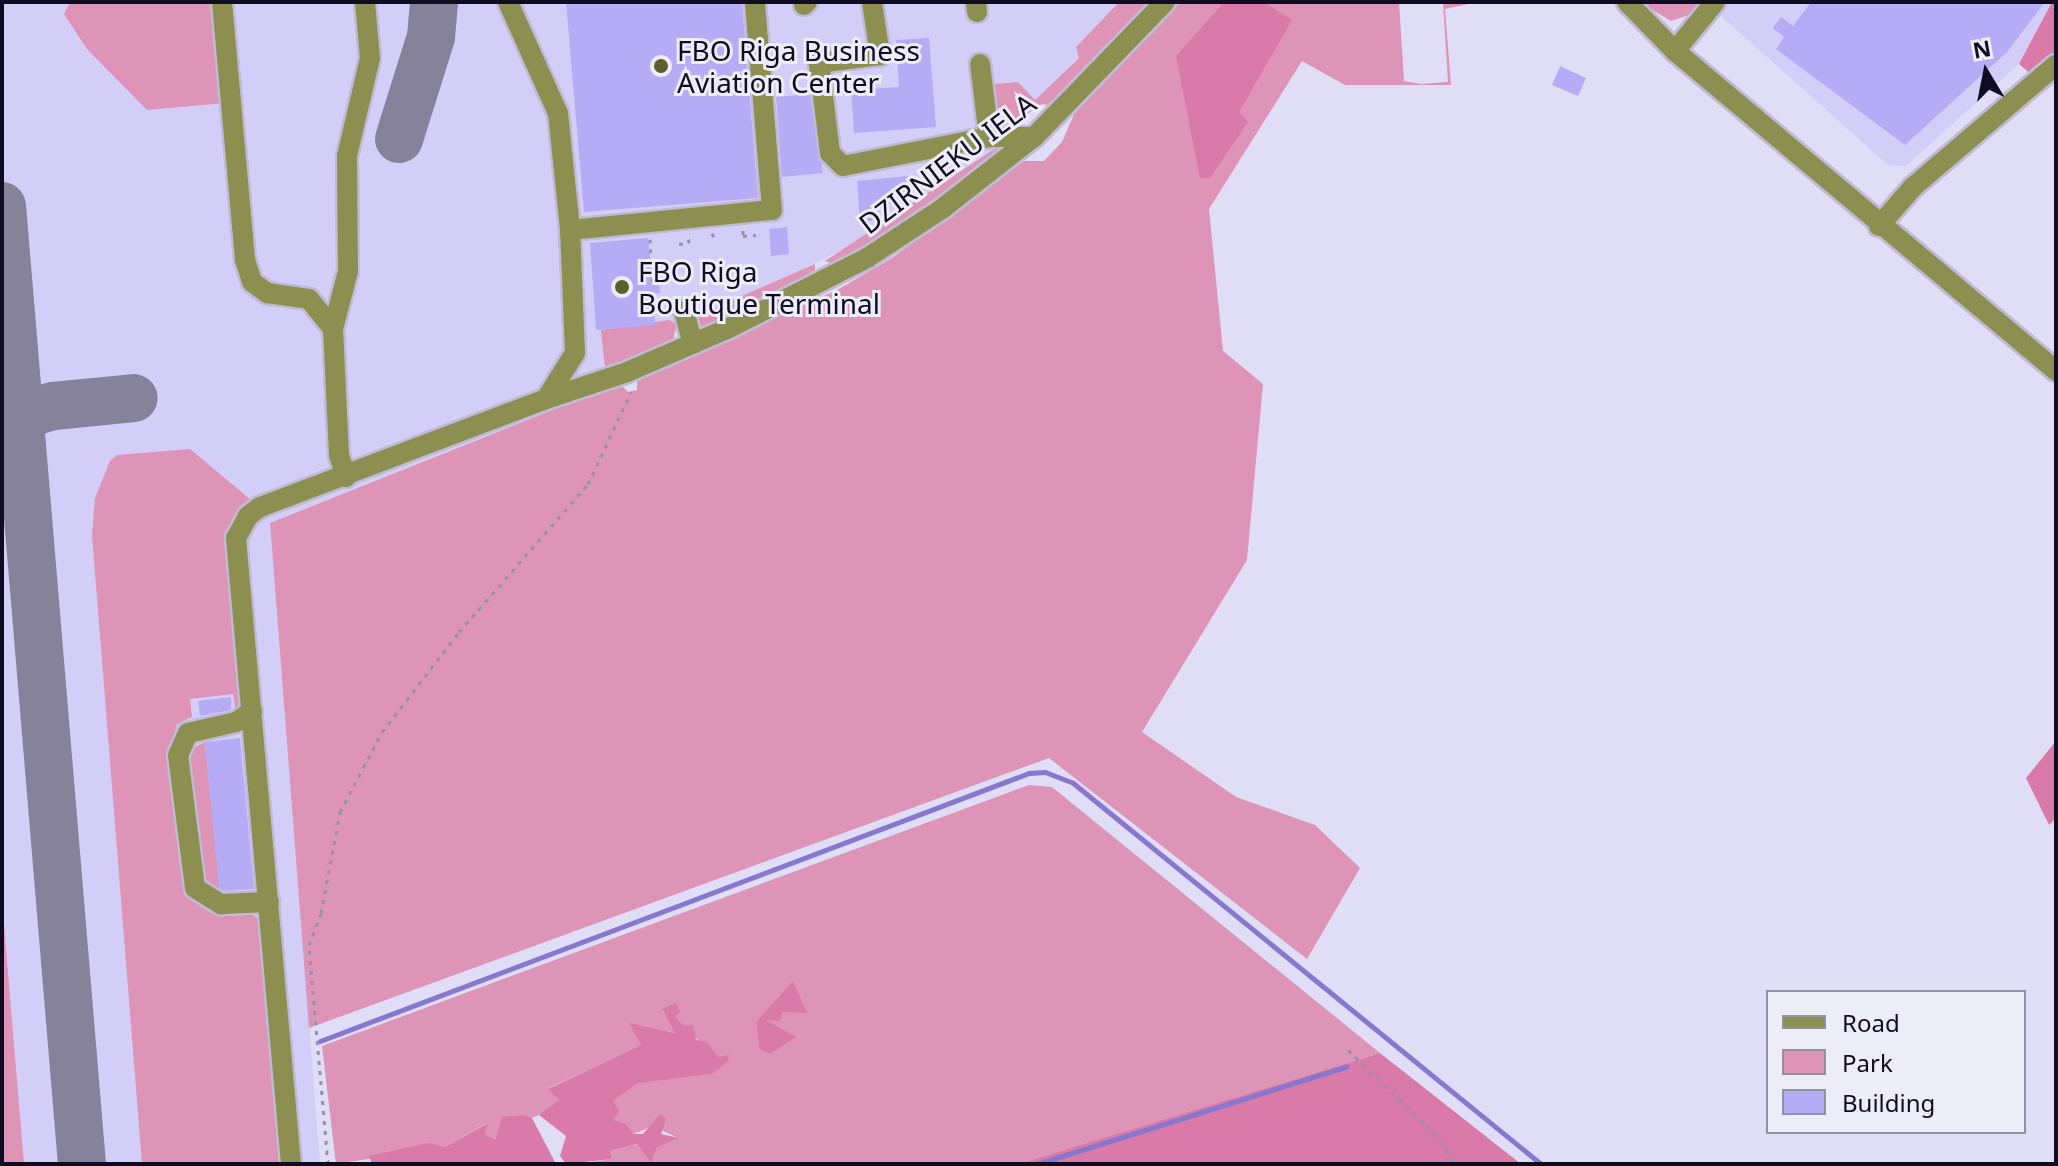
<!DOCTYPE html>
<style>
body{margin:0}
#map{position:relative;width:2058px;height:1166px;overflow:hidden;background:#e0ddf7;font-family:"Noto Sans",sans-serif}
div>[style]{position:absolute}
.built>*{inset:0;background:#d3cef8}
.green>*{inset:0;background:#dd94b6}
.forest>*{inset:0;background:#d97aa8}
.stream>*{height:5px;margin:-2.5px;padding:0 2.5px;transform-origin:2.5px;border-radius:2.5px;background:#8777ce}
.taxiway>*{height:48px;margin:-24px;padding:0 24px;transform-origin:24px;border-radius:24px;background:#86829a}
.building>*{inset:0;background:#b6acf5}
.path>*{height:3px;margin-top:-1.5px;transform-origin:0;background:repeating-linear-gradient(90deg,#9592aa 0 4px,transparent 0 10px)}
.roads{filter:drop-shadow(2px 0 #bfbbd5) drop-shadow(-2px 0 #bfbbd5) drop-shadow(0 2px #bfbbd5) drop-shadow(0 -2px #bfbbd5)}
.minor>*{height:20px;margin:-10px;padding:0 10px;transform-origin:10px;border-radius:10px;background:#8d8f50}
.dots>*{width:22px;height:22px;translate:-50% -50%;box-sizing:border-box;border:4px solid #edecf9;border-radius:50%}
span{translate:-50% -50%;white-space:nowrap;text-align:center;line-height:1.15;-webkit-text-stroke:6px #edecf9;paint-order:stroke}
.poi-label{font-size:28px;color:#0f0b20}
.left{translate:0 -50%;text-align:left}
.street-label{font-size:28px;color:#0f0b20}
.frame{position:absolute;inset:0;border:4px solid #0f0b20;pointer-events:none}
.legend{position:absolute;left:1766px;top:990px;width:260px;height:144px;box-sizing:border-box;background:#edecf9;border:2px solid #9492a2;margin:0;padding:10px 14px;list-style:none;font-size:24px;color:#0f0b20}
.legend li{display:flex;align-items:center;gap:16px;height:40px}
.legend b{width:40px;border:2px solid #9492a2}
.north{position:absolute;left:1946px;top:32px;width:80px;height:80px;-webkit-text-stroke:6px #edecf9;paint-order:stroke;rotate:350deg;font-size:22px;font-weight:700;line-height:32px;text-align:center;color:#0f0b20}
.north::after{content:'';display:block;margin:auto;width:28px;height:36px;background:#0f0b20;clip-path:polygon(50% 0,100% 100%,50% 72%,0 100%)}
</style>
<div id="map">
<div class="built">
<i style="clip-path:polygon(2px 2px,1119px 2px,1076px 47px,1079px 57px,1035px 100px,1018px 82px,1001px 145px,877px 232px,798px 272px,604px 356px,600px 391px,270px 523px,320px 1164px,2px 1164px)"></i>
<i style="clip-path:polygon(1705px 2px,2052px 2px,2019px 64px,1906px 166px,1888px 165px)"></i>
</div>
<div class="green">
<i style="clip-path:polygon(70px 2px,215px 2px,225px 103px,147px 110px,87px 49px,64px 14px)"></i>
<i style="clip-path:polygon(1119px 2px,1152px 2px,1049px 105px,1042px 104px,1000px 132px,995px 84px,1018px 82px,1035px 100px,1079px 58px,1076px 47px)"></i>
<i style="clip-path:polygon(1180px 2px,1399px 2px,1404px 81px,1421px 84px,1448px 82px,1443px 2px,1478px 2px,1445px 9px,1451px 85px,1345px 85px,1302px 61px,1209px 209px,1223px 351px,1263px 384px,1247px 560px,1142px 732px,1236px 797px,1315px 825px,1360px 868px,1307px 959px,1049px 758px,309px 1028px,270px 523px,600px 391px,621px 385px,628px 392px,637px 390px,637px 380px,839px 289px,892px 258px,1024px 161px,1044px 161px,1062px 142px,1075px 112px)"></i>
<i style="clip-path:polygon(1639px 2px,1702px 2px,1695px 13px,1671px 21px)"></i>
<i style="clip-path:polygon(1005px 142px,1002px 151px,887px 232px,835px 265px,825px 261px)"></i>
<i style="clip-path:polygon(815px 264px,815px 275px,706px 328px,697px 324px,694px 317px)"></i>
<i style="clip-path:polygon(669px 320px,677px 324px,672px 344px,605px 370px,601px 330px)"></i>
<i style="clip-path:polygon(190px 449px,251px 500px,244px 507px,244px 705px,236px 712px,233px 694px,190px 699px,192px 717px,177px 724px,173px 740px,187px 883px,197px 902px,209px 910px,249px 911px,258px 919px,283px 1164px,142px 1164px,92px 535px,95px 498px,110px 461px,117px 455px)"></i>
<i style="clip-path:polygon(205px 742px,220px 892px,205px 884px,200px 874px,188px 761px,188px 751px)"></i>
<i style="clip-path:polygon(1029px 785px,1052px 787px,1380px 1053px,1018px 1164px,577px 1164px,612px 1159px,610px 1151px,638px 1144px,651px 1162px,657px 1146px,678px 1138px,653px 1126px,633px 1134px,613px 1120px,613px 1101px,638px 1082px,712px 1074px,718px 1057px,662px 1010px,676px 1033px,630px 1024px,642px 1045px,549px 1088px,559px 1100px,557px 1107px,532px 1118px,525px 1115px,497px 1139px,484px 1135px,487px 1123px,445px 1147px,336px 1164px,322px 1046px)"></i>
<i style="clip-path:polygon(2px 900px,14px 1045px,24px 1164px,2px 1164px)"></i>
</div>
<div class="forest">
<i style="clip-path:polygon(1224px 2px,1264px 2px,1292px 20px,1239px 112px,1248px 122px,1210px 178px,1200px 178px,1176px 56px)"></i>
<i style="clip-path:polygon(2052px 2px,2056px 2px,2056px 52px,2032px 75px,2019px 64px)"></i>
<i style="clip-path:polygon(2056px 741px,2056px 818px,2049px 825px,2026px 778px)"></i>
<i style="clip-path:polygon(793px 981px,807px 1013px,782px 1012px,780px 1021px,766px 1020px,796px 1037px,770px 1054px,759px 1048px,757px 1021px)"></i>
<i style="clip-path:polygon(676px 1003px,680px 1012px,675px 1017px,684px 1026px,693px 1025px,696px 1040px,707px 1042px,718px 1057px,729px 1055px,728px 1061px,712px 1074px,638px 1083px,613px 1101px,619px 1112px,613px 1120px,626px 1124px,633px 1134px,643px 1134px,660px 1114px,666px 1119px,661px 1134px,679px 1138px,657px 1147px,651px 1163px,637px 1144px,610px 1151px,612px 1159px,566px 1164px,560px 1156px,566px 1136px,539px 1115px,559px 1100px,548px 1089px,641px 1045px,629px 1023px,675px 1033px,662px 1009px)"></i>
<i style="clip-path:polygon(1380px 1053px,1521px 1164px,1018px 1164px)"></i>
<i style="clip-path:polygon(525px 1115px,532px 1118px,556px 1164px,372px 1164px,369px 1156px,429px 1143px,445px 1147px,488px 1123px,485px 1135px,496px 1139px,502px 1117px)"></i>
</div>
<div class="stream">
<i style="left:320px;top:1041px;width:758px;rotate:-20.71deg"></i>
<i style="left:1029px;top:773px;width:16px;rotate:-4deg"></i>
<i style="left:1045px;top:772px;width:30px;rotate:21deg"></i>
<i style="left:1073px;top:783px;width:603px;rotate:39.15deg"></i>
<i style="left:1037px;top:1164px;width:325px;rotate:-17.5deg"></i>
</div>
<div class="taxiway">
<i style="left:399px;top:139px;width:107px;rotate:-72.6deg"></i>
<i style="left:431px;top:37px;width:35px;rotate:-85deg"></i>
<i style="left:2px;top:206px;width:961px;rotate:85.23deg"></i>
<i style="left:10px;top:431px;width:33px;rotate:-38deg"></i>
<i style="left:36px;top:411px;width:18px;rotate:-16deg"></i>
<i style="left:53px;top:406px;width:81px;rotate:-5.6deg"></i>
</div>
<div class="building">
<i style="clip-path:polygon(566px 2px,742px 2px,758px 198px,584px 212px)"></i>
<i style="clip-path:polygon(1811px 2px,2045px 2px,2007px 52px,1905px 145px,1776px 49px,1784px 37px,1773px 28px,1781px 17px,1793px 26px)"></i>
<i style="clip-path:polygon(929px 38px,936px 127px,854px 133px,851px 90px,899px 87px,896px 40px)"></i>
<i style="clip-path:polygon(1560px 66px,1586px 78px,1578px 96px,1552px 85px)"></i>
<i style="clip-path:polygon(810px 94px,823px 173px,782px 177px,776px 97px)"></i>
<i style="clip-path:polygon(908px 176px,911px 202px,878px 205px,880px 220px,860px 222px,857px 181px)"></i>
<i style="clip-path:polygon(787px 227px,789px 254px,771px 256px,769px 229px)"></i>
<i style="clip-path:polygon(648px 238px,651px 268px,658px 268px,660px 293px,653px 293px,655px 325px,596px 330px,590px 243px)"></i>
<i style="clip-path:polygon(231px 697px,231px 710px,200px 716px,198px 701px)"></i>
<i style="clip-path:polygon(240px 738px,254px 889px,224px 891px,219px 888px,205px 742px)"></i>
</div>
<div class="path">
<i style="left:743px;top:230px;width:6px;rotate:90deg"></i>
<i style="left:743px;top:236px;width:13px;rotate:-4deg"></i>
<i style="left:712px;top:233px;width:8px;rotate:67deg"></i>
<i style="left:650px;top:239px;width:42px;rotate:87.3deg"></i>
<i style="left:679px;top:244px;width:10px;rotate:-6deg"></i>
<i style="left:689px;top:243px;width:8px;rotate:-97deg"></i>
<i style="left:1348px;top:1050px;width:120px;rotate:44deg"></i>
<i style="left:1434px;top:1133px;width:38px;rotate:55deg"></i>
<i style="left:328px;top:1164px;width:220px;rotate:-95deg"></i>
<i style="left:309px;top:945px;width:34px;rotate:-69deg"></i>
<i style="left:321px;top:913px;width:103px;rotate:-79.3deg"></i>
<i style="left:340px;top:812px;width:90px;rotate:-62.3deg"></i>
<i style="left:382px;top:732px;width:126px;rotate:-52.4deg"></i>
<i style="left:459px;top:632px;width:196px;rotate:-48.9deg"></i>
<i style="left:588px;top:484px;width:102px;rotate:-64.9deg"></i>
</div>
<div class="roads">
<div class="minor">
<i style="left:222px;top:2px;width:259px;rotate:84.9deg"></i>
<i style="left:245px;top:260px;width:23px;rotate:72deg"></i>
<i style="left:252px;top:282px;width:19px;rotate:36deg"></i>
<i style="left:267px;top:293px;width:42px;rotate:8.1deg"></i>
<i style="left:309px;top:299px;width:38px;rotate:51deg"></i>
<i style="left:508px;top:2px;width:122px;rotate:65.8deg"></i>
<i style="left:558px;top:113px;width:118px;rotate:84.1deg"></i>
<i style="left:872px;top:2px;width:54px;rotate:81.4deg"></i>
<i style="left:880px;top:55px;width:62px;rotate:172.5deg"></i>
<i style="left:819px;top:63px;width:91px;rotate:83deg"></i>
<i style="left:830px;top:153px;width:18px;rotate:45deg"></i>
<i style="left:843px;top:166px;width:149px;rotate:-11.2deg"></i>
<i style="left:989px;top:137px;width:45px"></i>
<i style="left:976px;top:2px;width:10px;rotate:84deg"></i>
<i style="left:1627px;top:2px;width:69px;rotate:45.6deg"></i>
<i style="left:1675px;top:51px;width:498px;rotate:40deg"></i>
<i style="left:804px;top:5px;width:4px;rotate:-45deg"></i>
<i style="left:1675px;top:51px;width:63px;rotate:-50.8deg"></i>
<i style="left:980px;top:64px;width:74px;rotate:83deg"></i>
<i style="left:1879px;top:226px;width:52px;rotate:-48.9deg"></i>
<i style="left:1913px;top:187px;width:188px;rotate:-40.5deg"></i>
<i style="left:684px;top:311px;width:34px;rotate:75deg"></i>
<i style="left:546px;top:399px;width:85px;rotate:-18.4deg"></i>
<i style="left:627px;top:372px;width:111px;rotate:-23.3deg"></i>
<i style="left:729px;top:328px;width:155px;rotate:-26.9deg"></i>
<i style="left:867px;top:258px;width:91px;rotate:-33.3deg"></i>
<i style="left:943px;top:208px;width:115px;rotate:-38deg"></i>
<i style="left:1034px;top:137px;width:188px;rotate:-45.9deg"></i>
<i style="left:346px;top:477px;width:23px;rotate:-108deg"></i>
<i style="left:339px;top:455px;width:126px;rotate:-92.7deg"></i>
<i style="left:333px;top:329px;width:60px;rotate:-75.5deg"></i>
<i style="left:348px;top:271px;width:115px;rotate:-90.5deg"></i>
<i style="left:347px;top:156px;width:101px;rotate:-76.8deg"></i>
<i style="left:370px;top:58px;width:56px;rotate:-95.1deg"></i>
<i style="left:252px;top:711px;width:19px;rotate:145deg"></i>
<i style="left:236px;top:722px;width:49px;rotate:167.1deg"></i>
<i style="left:188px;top:733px;width:24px;rotate:114deg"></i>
<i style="left:178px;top:755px;width:134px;rotate:82.7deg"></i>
<i style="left:195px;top:888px;width:31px;rotate:32deg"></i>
<i style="left:221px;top:904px;width:48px;rotate:-2.4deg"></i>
<i style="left:291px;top:1164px;width:628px;rotate:-95.02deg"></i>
<i style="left:236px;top:538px;width:25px;rotate:-61deg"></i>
<i style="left:248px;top:516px;width:15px;rotate:-37deg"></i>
<i style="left:260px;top:507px;width:306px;rotate:-20.7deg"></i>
<i style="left:546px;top:399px;width:54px;rotate:-57.8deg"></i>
<i style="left:575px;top:353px;width:123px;rotate:-92.3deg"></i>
<i style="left:570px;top:230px;width:203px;rotate:-5.7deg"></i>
<i style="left:772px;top:210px;width:209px;rotate:-94.7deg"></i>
</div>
</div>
<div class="dots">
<i style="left:661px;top:66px;background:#5d5e2b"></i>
<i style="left:622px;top:287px;background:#5d5e2b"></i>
</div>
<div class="poi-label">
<span class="left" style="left:677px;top:66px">FBO Riga Business<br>Aviation Center</span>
<span class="left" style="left:638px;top:287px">FBO Riga<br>Boutique Terminal</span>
</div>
<div class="street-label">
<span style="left:947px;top:163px;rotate:-37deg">DZIRNIEKU IELA</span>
</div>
<div class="frame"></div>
<ul class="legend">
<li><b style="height:10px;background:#8d8f50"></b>Road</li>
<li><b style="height:22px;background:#dd94b6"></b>Park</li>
<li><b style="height:22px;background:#b6acf5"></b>Building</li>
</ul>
<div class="north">N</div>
</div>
